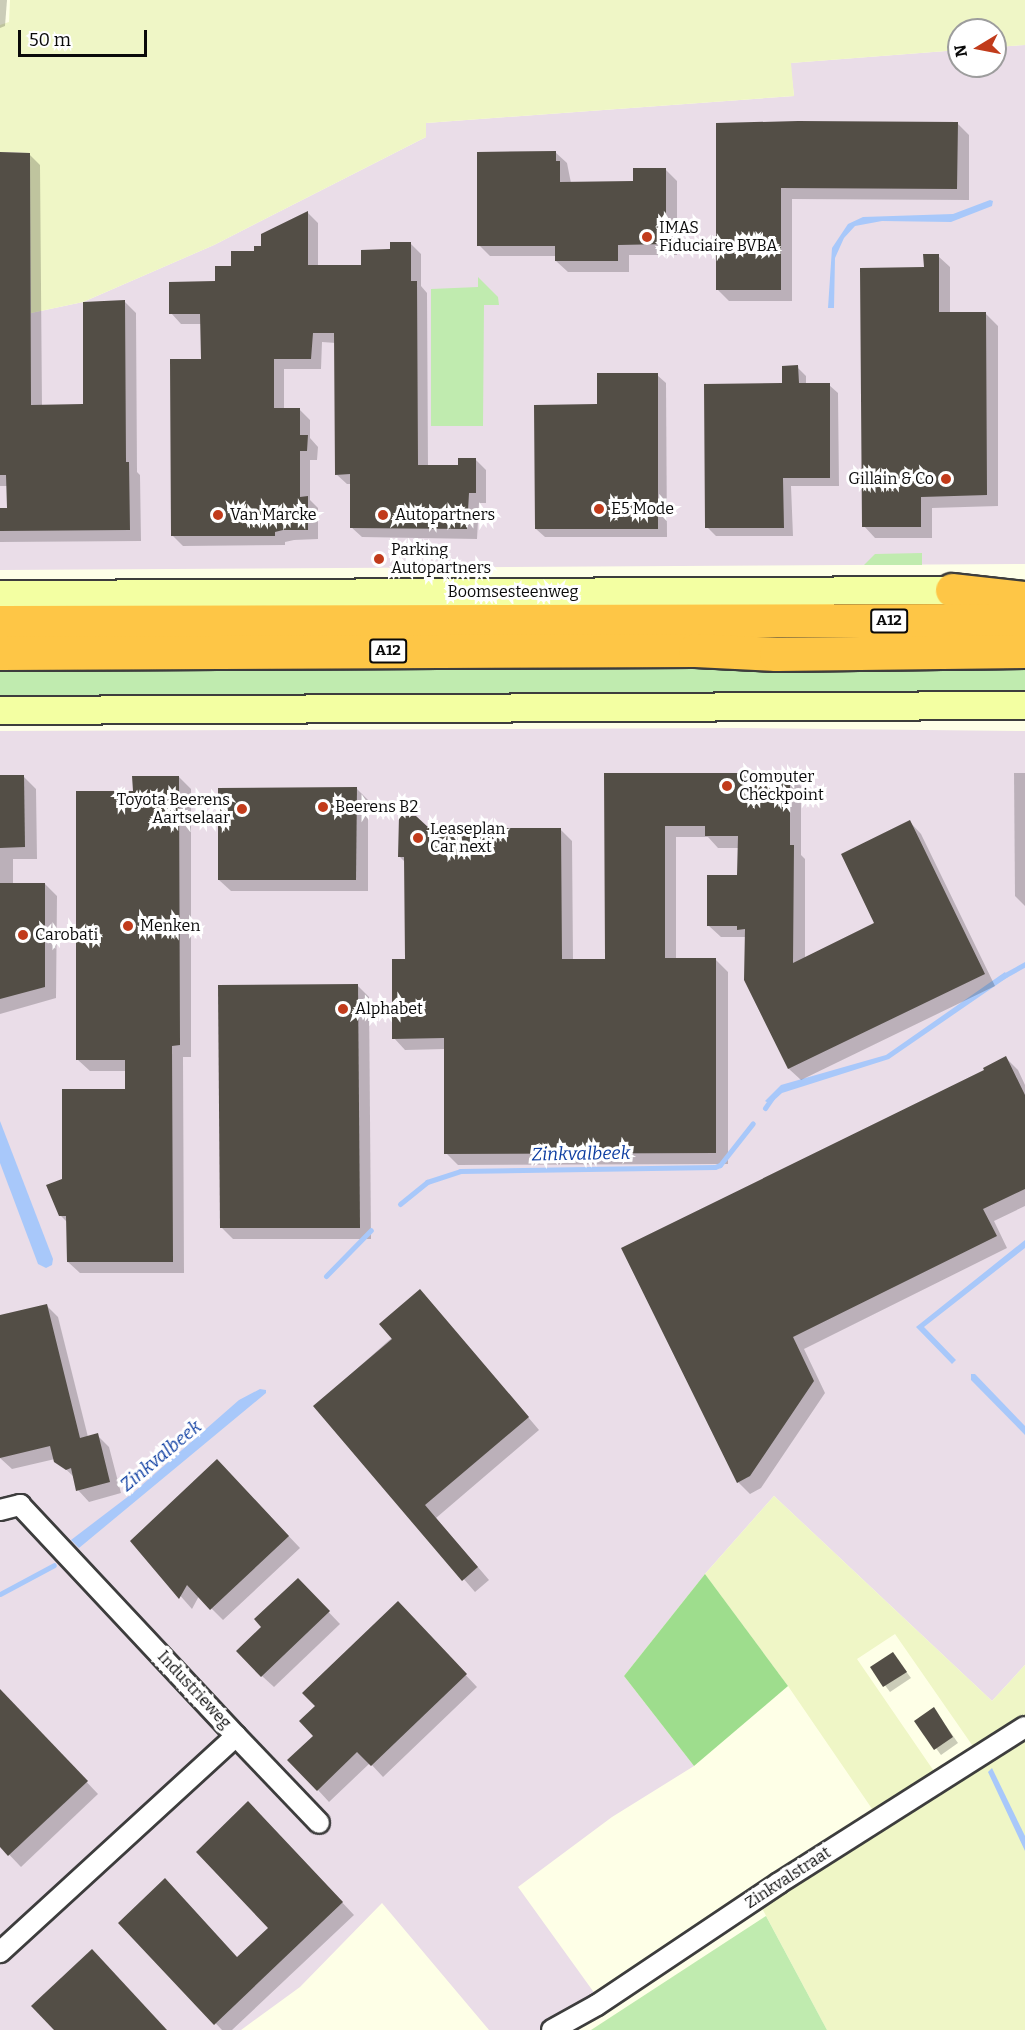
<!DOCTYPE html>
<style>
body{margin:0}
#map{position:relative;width:1025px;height:2030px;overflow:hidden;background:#feffe7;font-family:Bitter,serif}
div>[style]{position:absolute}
.industrial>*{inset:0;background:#eadde8}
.farmland>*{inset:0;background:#eff6c6}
.green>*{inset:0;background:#c0ebaf}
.forest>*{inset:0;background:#9edd8d}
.water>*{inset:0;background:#a8c8fa}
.shadow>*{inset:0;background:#0003}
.stream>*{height:5px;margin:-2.5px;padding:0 2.5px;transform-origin:2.5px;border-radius:2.5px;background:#a8c8fa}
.building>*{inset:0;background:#534e46}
.roads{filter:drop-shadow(2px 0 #3d3d3d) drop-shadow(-2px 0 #3d3d3d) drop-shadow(0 2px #3d3d3d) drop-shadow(0 -2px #3d3d3d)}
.street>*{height:20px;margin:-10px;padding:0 10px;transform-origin:10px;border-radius:10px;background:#fff}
.secondary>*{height:27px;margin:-13.5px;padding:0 13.5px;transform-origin:13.5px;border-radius:13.5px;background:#f3ffa2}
.highway>*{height:33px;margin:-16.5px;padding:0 16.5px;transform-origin:16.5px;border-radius:16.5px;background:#fec646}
.dots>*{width:16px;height:16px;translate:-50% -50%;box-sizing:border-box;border:3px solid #fff;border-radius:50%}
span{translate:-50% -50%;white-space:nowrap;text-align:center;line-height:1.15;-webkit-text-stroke:6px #fff;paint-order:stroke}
.shield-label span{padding:2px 4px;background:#fff;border:2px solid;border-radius:4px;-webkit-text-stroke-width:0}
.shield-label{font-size:15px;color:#0a0a0a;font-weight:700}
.poi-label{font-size:16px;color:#0a0a0a}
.left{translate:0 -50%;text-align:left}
.right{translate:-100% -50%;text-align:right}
.street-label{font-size:16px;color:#0a0a0a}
.water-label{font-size:18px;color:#0d3da1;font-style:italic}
.north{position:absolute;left:947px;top:18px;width:60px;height:60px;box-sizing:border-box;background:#fff;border:2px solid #9d9d9d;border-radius:50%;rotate:260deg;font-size:16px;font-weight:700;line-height:24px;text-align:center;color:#0a0a0a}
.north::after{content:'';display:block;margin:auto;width:21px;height:27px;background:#c13b1b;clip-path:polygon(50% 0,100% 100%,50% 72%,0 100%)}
.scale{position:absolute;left:18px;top:30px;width:129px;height:27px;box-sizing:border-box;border:3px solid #0a0a0a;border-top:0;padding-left:8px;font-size:18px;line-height:21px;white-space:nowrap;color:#0a0a0a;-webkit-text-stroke:4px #fff;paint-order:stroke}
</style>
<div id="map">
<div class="industrial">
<i style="clip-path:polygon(1025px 45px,1025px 564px,0 570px,0 152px,30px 152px,31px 313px,83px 302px,214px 245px,426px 137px,426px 123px,794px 96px,790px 63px,959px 50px,959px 66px,995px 66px,995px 47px)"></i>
<i style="clip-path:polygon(736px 728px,1025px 731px,1025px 1665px,992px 1701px,774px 1496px,705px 1574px,624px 1676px,694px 1766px,612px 1817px,518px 1887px,603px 2005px,555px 2030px,489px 2030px,382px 1903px,300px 1987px,241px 2030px,0 2030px,0 731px)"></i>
</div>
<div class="farmland">
<i style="clip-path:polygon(10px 0,1025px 0,1025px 45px,995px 47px,995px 30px,959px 30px,959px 50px,791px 63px,794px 96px,426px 123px,426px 137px,214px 245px,83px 302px,31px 313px,30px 153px,0 152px,0 25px,9px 22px)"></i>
<i style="clip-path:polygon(evenodd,774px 1496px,992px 1701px,1025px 1665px,1025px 2030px,827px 2030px,757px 1899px,879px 1819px,788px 1686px,705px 1574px,774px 1496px,895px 1634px,979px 1755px,940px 1780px,857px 1659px,895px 1634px)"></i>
</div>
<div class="green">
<i style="clip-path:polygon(478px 277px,498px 297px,499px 305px,484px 305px,483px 426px,431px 426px,431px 289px,478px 287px)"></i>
<i style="clip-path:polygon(922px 553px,922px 565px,864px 565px,875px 554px)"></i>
<i style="clip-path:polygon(690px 659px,692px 668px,726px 669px,1025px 666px,1025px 697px,0 701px,0 664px)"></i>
<i style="clip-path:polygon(766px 1916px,827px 2030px,591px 2030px)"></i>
</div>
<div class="forest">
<i style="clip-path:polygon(705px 1574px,788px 1686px,694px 1766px,624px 1676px)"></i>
</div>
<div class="water">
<i style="clip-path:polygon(990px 200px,993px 201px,992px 206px,951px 222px,882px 221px,855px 226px,844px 238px,835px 258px,834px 308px,828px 308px,832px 248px,848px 224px,863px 217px,953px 214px)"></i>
<i style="clip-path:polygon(1005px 972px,1008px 977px,889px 1059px,782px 1093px,770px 1104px,765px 1101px,781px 1085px,886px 1055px)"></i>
<i style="clip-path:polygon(0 1121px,53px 1259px,52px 1265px,46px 1268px,38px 1264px,0 1163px)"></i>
<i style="clip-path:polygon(1025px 1240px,1025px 1248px,924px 1327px,956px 1360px,952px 1364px,916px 1327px)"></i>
<i style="clip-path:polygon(971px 1374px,975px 1374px,1025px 1426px,1025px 1435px,971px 1380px)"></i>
<i style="clip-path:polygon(260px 1389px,266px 1390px,266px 1393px,79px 1548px,71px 1540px,134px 1492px,239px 1400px)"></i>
<i style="clip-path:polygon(992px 1768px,1025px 1836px,1025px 1851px,988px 1772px)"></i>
</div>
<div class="shadow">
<i style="clip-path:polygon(0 0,7px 0,5px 26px,0 28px)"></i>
<i style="clip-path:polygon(957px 123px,969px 135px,969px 200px,792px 199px,792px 301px,729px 301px,717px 289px,718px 124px)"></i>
<i style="clip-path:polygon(555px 152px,567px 163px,571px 183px,635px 183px,666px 170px,677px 181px,677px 255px,629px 255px,629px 272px,568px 272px,556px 261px,556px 256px,490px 256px,479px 245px)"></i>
<i style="clip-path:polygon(0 154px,29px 154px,40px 165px,42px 406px,84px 406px,125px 302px,136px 313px,137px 472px,140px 475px,141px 541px,0 542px,0 509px,9px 509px,8px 486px,0 486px)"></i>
<i style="clip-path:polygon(308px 213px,318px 223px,318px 267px,363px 266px,411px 244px,421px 254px,421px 286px,427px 293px,428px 467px,459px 467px,475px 459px,486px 470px,486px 503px,479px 503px,477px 539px,362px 537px,351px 527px,351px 484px,347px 484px,336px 474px,336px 343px,322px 342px,321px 369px,284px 369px,284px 409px,299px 409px,310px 420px,310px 438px,318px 447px,317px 460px,310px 460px,310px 500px,318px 508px,318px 539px,294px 540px,285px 542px,285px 545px,183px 546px,172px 535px,202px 361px,202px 324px,181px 324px,171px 313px,217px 283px,232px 268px)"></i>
<i style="clip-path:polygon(938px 256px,950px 267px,950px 313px,986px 314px,998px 326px,998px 506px,932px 508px,932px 538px,875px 538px,864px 526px,925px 269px)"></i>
<i style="clip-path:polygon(797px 367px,806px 376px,806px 385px,829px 385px,838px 393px,839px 486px,791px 486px,793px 536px,716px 536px,707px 527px,783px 385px)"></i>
<i style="clip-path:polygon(657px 375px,666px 383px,667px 537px,545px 537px,536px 529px,599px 406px)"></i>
<i style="clip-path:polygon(1014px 773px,1025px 773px,1025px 906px,1015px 896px)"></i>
<i style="clip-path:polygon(605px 774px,789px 775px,801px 786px,801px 855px,805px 859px,805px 959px,876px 924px,910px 822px,921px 834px,995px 986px,801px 1080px,789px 1069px,746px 980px,746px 937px,721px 937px,709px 926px,739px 877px,739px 848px,718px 848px,708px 837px,676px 837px,676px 960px,716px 960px,728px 972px,728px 1164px,458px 1165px,446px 1153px,445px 1049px,405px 1050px,394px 1038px,406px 960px,405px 862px,400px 857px,428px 830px,560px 829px,572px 841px,573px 960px,606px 960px)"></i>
<i style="clip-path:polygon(0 777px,24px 777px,36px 789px,37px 859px,13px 859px,13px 885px,45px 884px,57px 896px,56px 998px,0 1014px)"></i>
<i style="clip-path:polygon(179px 777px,191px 789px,191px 1057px,183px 1057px,184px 1273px,80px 1273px,68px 1262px,68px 1223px,60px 1215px,64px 1180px,126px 1091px,126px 1071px,90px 1071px,78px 1060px,134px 792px)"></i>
<i style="clip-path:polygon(356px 788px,368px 800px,368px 891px,231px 891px,219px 880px)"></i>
<i style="clip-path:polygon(357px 985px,369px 997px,371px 1239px,233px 1239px,221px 1227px)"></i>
<i style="clip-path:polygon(1006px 1058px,1018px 1070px,1025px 1085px,1025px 1206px,994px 1221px,1007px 1248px,804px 1349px,825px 1393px,761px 1488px,750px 1494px,738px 1482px,623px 1249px,986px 1071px)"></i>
<i style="clip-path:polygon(431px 1303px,539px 1430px,436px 1518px,489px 1580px,475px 1592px,315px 1406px)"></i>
<i style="clip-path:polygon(46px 1305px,58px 1317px,88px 1437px,97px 1435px,109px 1447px,121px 1493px,89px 1502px,78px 1490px,74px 1477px,55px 1459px,12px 1469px,0 1458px,0 1316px)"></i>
<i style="clip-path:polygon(228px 1472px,300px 1548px,223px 1620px,199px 1596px,192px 1609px,132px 1541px)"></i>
<i style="clip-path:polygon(298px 1580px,340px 1624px,274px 1687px,262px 1676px,264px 1627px)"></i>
<i style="clip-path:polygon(409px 1615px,477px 1687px,383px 1777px,370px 1763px,329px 1802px,318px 1790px,315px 1736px)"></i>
<i style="clip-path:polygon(893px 1654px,911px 1678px,890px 1692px,872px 1668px)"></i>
<i style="clip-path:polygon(0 1696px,14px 1705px,98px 1794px,21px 1867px,0 1845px)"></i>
<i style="clip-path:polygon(934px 1709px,958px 1743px,941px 1755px,916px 1721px)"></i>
<i style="clip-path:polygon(260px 1815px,354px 1915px,232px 2030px,222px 2030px,120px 1923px,238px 1959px,270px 1928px)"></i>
</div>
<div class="stream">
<i style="left:1000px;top:978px;width:29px;rotate:-29deg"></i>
<i style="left:765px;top:1108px;width:12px;rotate:-55deg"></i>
<i style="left:400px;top:1204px;width:35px;rotate:-39deg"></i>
<i style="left:427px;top:1182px;width:35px;rotate:-18deg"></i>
<i style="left:460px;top:1171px;width:255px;rotate:-0.9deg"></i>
<i style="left:715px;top:1167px;width:5px;rotate:-22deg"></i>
<i style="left:720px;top:1165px;width:53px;rotate:-51.8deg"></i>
<i style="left:326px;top:1276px;width:64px;rotate:-45.6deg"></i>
<i style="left:0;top:1594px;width:61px;rotate:-28.2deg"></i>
</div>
<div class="building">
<i style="clip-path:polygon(798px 121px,958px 122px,957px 189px,781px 188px,781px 290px,716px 290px,716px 123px)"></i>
<i style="clip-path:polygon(556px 151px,556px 161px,560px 161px,560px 182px,633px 181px,633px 168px,666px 168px,666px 244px,618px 245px,618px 261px,555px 261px,555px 246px,477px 246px,477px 152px)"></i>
<i style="clip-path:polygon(0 152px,30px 153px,31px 405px,83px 404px,83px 302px,125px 300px,126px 462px,129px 462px,130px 530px,0 531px,0 508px,7px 508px,6px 475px,0 475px)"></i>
<i style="clip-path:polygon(308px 211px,308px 265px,361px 265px,361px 250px,390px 249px,390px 242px,411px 242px,411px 281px,417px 281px,418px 465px,458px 465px,458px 458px,476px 458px,476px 493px,469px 493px,467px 529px,350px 528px,350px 474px,335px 475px,334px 333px,313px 333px,311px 359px,274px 359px,274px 408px,300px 408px,300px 435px,308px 435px,307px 451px,300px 451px,300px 497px,308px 496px,308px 530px,283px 530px,275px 532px,275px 536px,171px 536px,170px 359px,201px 359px,200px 314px,169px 314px,169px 282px,215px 281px,215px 266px,231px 266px,231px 251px,254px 251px,254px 246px,261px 246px,261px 234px)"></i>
<i style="clip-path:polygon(923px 254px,939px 254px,939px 312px,986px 312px,987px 495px,921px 497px,921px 527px,862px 527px,860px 268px,924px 267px)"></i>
<i style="clip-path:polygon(798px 365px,799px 383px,830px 383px,830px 478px,783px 478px,784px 528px,705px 528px,704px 384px,782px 383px,782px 366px)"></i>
<i style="clip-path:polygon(597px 373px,658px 373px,658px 529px,535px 529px,534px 405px,597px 404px)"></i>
<i style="clip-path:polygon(604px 773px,790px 773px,790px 845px,794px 845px,793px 963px,874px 923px,841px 854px,910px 820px,985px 974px,788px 1069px,744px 980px,745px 929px,737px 930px,737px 926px,707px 926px,707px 875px,737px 875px,738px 836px,705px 836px,705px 826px,665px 826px,665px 958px,716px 958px,716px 1153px,444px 1154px,444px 1038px,392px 1039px,392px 959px,405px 959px,404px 857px,398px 857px,399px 816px,416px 816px,429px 828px,561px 828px,562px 959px,605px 959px)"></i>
<i style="clip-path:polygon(0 775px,24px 775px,25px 847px,0 848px)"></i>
<i style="clip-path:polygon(132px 776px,179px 776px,180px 1045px,172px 1046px,173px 1262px,67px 1262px,66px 1216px,59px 1216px,46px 1185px,62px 1179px,62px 1089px,125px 1089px,125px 1060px,76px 1060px,76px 791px,133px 791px)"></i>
<i style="clip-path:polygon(357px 787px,356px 880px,218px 880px,218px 788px)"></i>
<i style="clip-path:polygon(0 883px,45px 883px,45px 987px,0 999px)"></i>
<i style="clip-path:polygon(358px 984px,360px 1228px,220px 1228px,218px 985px)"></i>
<i style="clip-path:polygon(1006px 1056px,1025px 1095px,1025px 1189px,983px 1209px,997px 1236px,793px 1337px,814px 1381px,750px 1476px,737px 1483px,621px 1248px,984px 1070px,983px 1068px)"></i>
<i style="clip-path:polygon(420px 1289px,529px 1417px,425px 1505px,478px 1567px,462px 1581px,313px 1406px,392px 1339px,379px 1324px)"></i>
<i style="clip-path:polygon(47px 1304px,80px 1438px,98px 1433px,110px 1482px,76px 1491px,71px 1468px,66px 1470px,54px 1462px,50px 1446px,0 1458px,0 1315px)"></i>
<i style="clip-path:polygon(217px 1459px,289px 1536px,210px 1610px,187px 1585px,179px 1599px,130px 1541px)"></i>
<i style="clip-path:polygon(298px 1578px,330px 1611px,261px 1677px,236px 1651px,261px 1627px,254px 1619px)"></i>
<i style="clip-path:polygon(398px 1601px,467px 1674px,371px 1766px,357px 1752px,317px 1791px,287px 1760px,313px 1736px,299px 1721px,315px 1706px,302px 1693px)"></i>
<i style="clip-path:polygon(893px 1652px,907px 1672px,883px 1687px,870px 1667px)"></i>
<i style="clip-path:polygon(0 1689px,88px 1781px,8px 1856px,0 1847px)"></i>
<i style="clip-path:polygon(934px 1707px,953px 1737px,934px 1750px,914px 1721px)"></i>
<i style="clip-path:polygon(248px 1801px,343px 1902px,214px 2025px,118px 1923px,165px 1878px,237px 1957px,268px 1928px,196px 1852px)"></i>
<i style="clip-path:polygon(92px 1949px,167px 2030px,54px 2030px,31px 2006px)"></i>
</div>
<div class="roads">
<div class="street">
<i style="left:0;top:1510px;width:21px;rotate:-14deg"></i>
<i style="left:20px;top:1505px;width:316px;rotate:46.9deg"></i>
<i style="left:236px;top:1736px;width:320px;rotate:137.5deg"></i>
<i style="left:236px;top:1736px;width:120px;rotate:46.3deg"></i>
<i style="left:552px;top:2030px;width:51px;rotate:-29.1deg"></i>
<i style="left:597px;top:2005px;width:219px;rotate:-33.8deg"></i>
<i style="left:779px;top:1883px;width:291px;rotate:-32.4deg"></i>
</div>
<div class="secondary">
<i style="left:0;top:594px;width:973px;rotate:-0.24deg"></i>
<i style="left:0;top:710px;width:1025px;rotate:-0.28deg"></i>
</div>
<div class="highway">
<i style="left:952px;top:590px;width:73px;rotate:6.3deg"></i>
<i style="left:0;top:622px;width:1025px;rotate:-0.11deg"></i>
<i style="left:0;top:653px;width:695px;rotate:-0.25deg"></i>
<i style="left:695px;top:650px;width:81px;rotate:2.8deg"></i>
<i style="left:776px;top:654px;width:249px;rotate:-0.7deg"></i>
</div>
</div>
<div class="dots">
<i style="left:647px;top:237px;background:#c13b1b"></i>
<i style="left:946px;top:479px;background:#c13b1b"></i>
<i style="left:599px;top:509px;background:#c13b1b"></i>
<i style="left:218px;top:515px;background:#c13b1b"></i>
<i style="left:383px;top:515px;background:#c13b1b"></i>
<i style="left:379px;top:559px;background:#c13b1b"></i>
<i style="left:727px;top:786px;background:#c13b1b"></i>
<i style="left:323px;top:807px;background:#c13b1b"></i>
<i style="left:242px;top:809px;background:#c13b1b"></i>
<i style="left:418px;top:838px;background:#c13b1b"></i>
<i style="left:128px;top:926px;background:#c13b1b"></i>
<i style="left:23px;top:935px;background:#c13b1b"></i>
<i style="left:343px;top:1009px;background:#c13b1b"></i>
</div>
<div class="shield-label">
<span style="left:889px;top:621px">A12</span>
<span style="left:388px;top:651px">A12</span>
</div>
<div class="poi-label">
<span class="left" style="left:659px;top:237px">IMAS<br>Fiduciaire BVBA</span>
<span class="right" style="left:934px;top:479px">Gillain &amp; Co</span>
<span class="left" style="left:611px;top:509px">E5 Mode</span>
<span class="left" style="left:230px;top:515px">Van Marcke</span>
<span class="left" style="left:395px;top:515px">Autopartners</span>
<span class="left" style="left:391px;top:559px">Parking<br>Autopartners</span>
<span class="left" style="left:739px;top:786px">Computer<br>Checkpoint</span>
<span class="right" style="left:230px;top:809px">Toyota Beerens<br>Aartselaar</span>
<span class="left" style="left:335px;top:807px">Beerens B2</span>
<span class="left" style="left:430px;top:838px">Leaseplan<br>Car next</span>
<span class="left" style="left:140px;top:926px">Menken</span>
<span class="left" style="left:35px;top:935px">Carobati</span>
<span class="left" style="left:355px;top:1009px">Alphabet</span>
</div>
<div class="street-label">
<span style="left:513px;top:592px">Boomsesteenweg</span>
<span style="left:194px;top:1690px;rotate:47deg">Industrieweg</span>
<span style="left:788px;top:1878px;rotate:-33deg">Zinkvalstraat</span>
</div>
<div class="water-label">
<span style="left:581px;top:1154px;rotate:-1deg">Zinkvalbeek</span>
<span style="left:161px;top:1456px;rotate:-40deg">Zinkvalbeek</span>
</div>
<div class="north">N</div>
<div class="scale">50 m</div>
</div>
